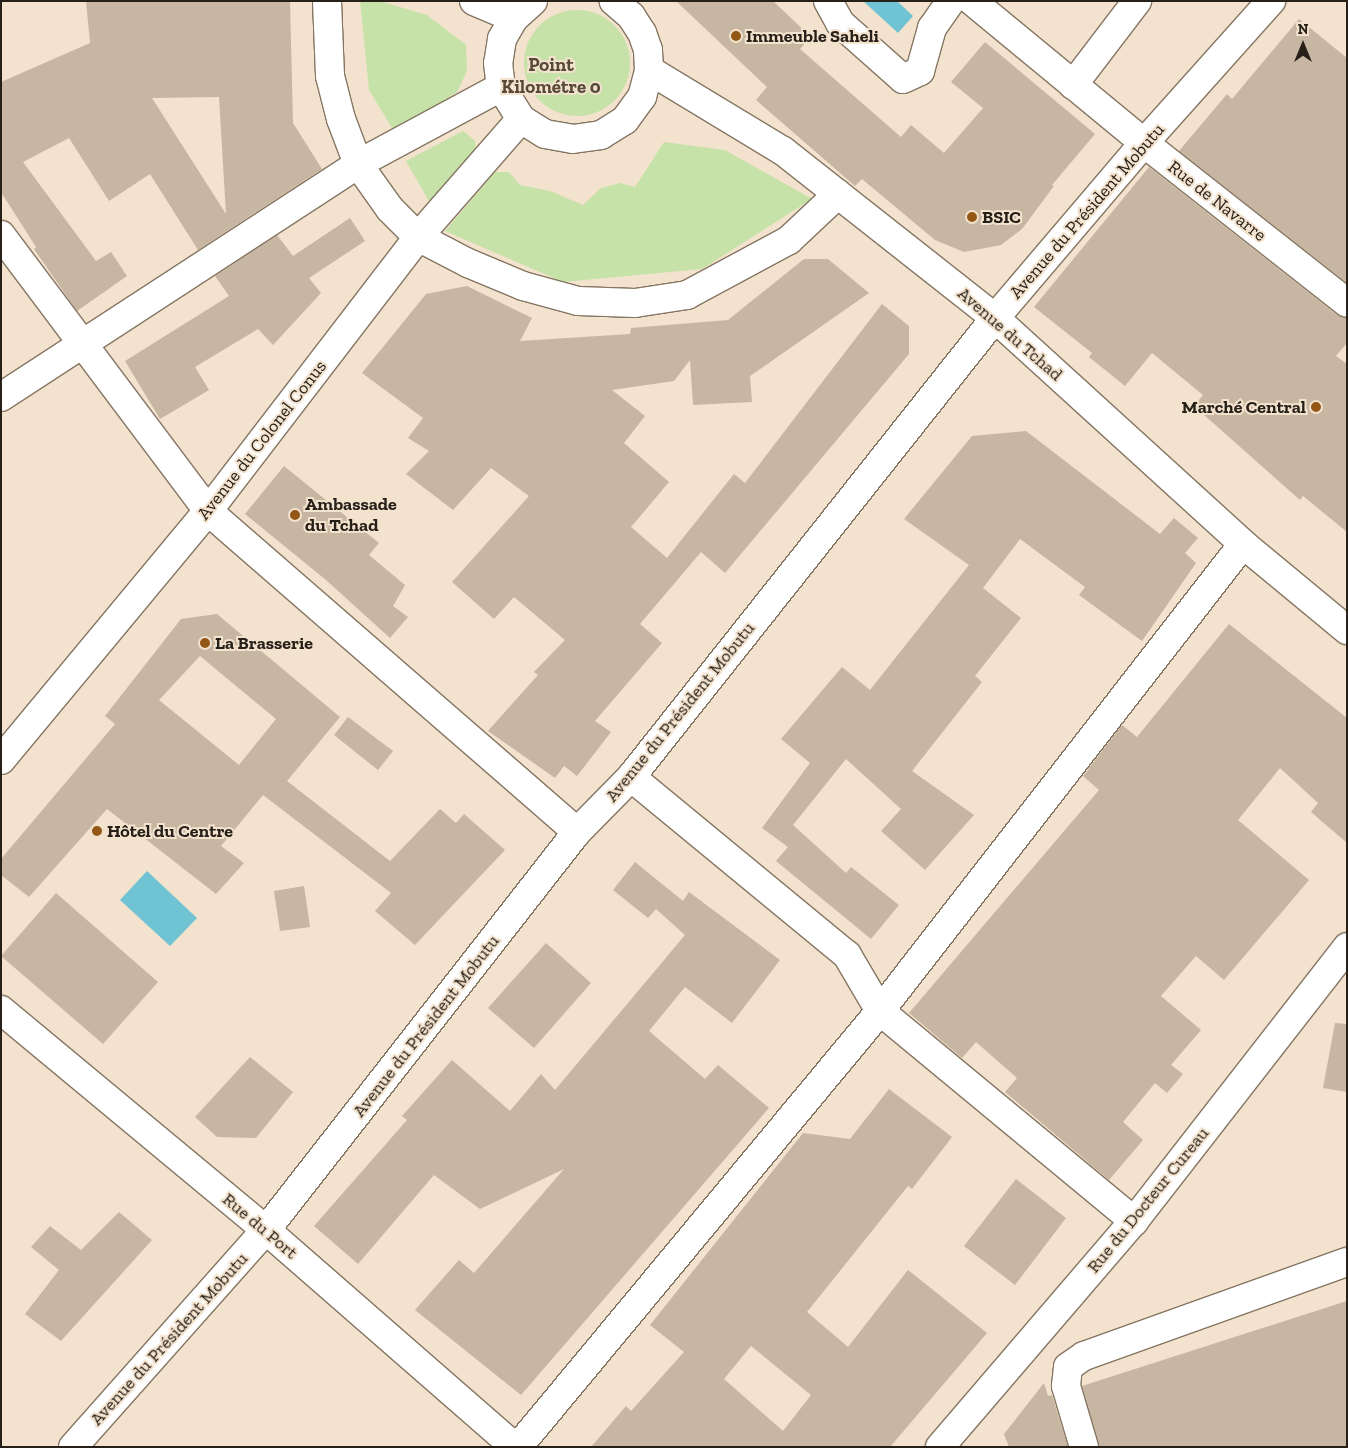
<!DOCTYPE html>
<meta charset="utf-8">
<style>
body{margin:0}
#map{position:relative;width:1348px;height:1448px;overflow:hidden;background:#f3e2cd;font-family:"Zilla Slab",serif}
div>[style]{position:absolute}
.green>*{inset:0;background:#c7e2a8}
.round{border-radius:50%}
.water>*{inset:0;background:#6fc3d2}
.building>*{inset:0;background:#c6b6a2}
.roads{filter:drop-shadow(1px 0 #857663) drop-shadow(-1px 0 #857663) drop-shadow(0 1px #857663) drop-shadow(0 -1px #857663)}
.minor>*{height:28px;margin:-14px;padding:0 14px;transform-origin:14px;border-radius:14px;background:#fff}
.major>*{height:28px;margin:-14px;padding:0 14px;transform-origin:14px;border-radius:14px;background:#fff}
.dots>*{width:14px;height:14px;translate:-50% -50%;box-sizing:border-box;border:2px solid #f3e2cd;border-radius:50%}
span{translate:-50% -50%;white-space:nowrap;text-align:center;line-height:1.15;-webkit-text-stroke:4px #f3e2cd;paint-order:stroke}
.poi-label{font-size:18px;color:#262019;font-weight:700}
.left{translate:0 -50%;text-align:left}
.right{translate:-100% -50%;text-align:right}
.street-label{font-size:18px;color:#262019}
.neighbourhood-label{font-size:19px;color:#584a38;font-weight:700}
.frame{position:absolute;inset:0;border:2px solid #262019;pointer-events:none}
.north{position:absolute;left:1278px;top:20px;width:50px;height:50px;-webkit-text-stroke:4px #f3e2cd;paint-order:stroke;rotate:0deg;font-size:14px;font-weight:700;line-height:20px;text-align:center;color:#262019}
.north::after{content:'';display:block;margin:auto;width:18px;height:22px;background:#262019;clip-path:polygon(50% 0,100% 100%,50% 72%,0 100%)}
</style>
<div id="map">
<div class="green">
<i style="clip-path:polygon(360px 1px,380px 1px,427px 15px,466px 45px,467px 71px,457px 92px,395px 133px,369px 90px)"></i>
<i class="round" style="left:524px;top:10px;width:106px;height:106px"></i>
<i style="clip-path:polygon(463px 131px,475px 141px,476px 151px,430px 203px,406px 161px)"></i>
<i style="clip-path:polygon(664px 142px,725px 150px,812px 199px,702px 269px,563px 282px,445px 231px,495px 172px,509px 172px,520px 185px,550px 191px,583px 205px,601px 188px,620px 183px,635px 187px)"></i>
</div>
<div class="water">
<i style="clip-path:polygon(863px 1px,897px 1px,913px 16px,898px 33px)"></i>
<i style="clip-path:polygon(147px 871px,197px 918px,170px 946px,120px 900px)"></i>
</div>
<div class="building">
<i style="clip-path:polygon(evenodd,86px 1px,290px 1px,293px 123px,322px 169px,198px 250px,150px 174px,109px 201px,69px 138px,23px 162px,96px 261px,111px 252px,127px 276px,77px 311px,34px 249px,36px 247px,1px 192px,1px 82px,90px 43px,86px 1px,219px 97px,226px 214px,152px 98px,219px 97px)"></i>
<i style="clip-path:polygon(676px 1px,773px 1px,811px 37px,800px 49px,901px 137px,911px 125px,944px 153px,983px 108px,951px 82px,985px 42px,1095px 134px,1052px 185px,1054px 186px,1022px 229px,1001px 245px,964px 252px,935px 240px,862px 179px,855px 186px,756px 100px,767px 87px)"></i>
<i style="clip-path:polygon(1299px 19px,1347px 58px,1347px 283px,1179px 151px,1227px 94px,1232px 99px)"></i>
<i style="clip-path:polygon(1149px 167px,1337px 315px,1347px 318px,1347px 343px,1336px 356px,1347px 364px,1347px 532px,1303px 496px,1300px 500px,1194px 406px,1203px 395px,1152px 353px,1125px 386px,1089px 357px,1092px 353px,1034px 307px)"></i>
<i style="clip-path:polygon(350px 218px,365px 241px,309px 278px,321px 293px,273px 345px,258px 329px,195px 367px,209px 390px,160px 419px,125px 361px,229px 296px,215px 276px,277px 235px,293px 256px)"></i>
<i style="clip-path:polygon(804px 259px,828px 259px,869px 293px,750px 376px,752px 402px,693px 405px,690px 360px,674px 381px,612px 390px,645px 416px,624px 443px,669px 482px,631px 527px,667px 558px,734px 474px,745px 483px,882px 304px,909px 326px,909px 354px,725px 573px,701px 552px,640px 624px,662px 643px,595px 721px,611px 732px,577px 776px,564px 766px,555px 778px,488px 731px,538px 675px,534px 672px,565px 640px,514px 597px,494px 619px,452px 582px,529px 496px,491px 468px,453px 510px,406px 474px,429px 451px,408px 438px,423px 418px,362px 373px,426px 294px,467px 286px,532px 318px,520px 341px,630px 334px,631px 328px,728px 320px)"></i>
<i style="clip-path:polygon(1026px 431px,1160px 534px,1174px 518px,1198px 538px,1185px 553px,1196px 563px,1142px 641px,1079px 595px,1085px 587px,1020px 539px,983px 588px,1021px 618px,975px 676px,982px 682px,912px 771px,974px 815px,925px 870px,881px 831px,901px 809px,846px 759px,793px 825px,846px 873px,851px 867px,899px 905px,871px 939px,776px 861px,788px 847px,762px 828px,810px 763px,781px 739px,842px 667px,870px 690px,969px 565px,904px 519px,972px 436px)"></i>
<i style="clip-path:polygon(284px 466px,379px 543px,369px 555px,405px 585px,393px 606px,408px 617px,390px 638px,326px 580px,245px 514px)"></i>
<i style="clip-path:polygon(evenodd,217px 614px,340px 717px,287px 781px,390px 861px,440px 809px,456px 823px,464px 814px,505px 850px,415px 945px,375px 911px,391px 893px,263px 795px,221px 846px,244px 863px,216px 894px,107px 809px,29px 897px,1px 875px,1px 859px,115px 724px,105px 716px,181px 619px,217px 614px,200px 656px,276px 719px,239px 765px,159px 700px,200px 656px)"></i>
<i style="clip-path:polygon(1229px 624px,1347px 718px,1347px 843px,1311px 812px,1318px 803px,1280px 768px,1238px 820px,1309px 880px,1224px 980px,1196px 956px,1161px 996px,1201px 1030px,1171px 1065px,1183px 1074px,1167px 1093px,1155px 1083px,1123px 1122px,1143px 1140px,1109px 1180px,1005px 1092px,1017px 1078px,976px 1042px,962px 1058px,909px 1013px,1099px 790px,1083px 776px,1122px 725px,1137px 737px)"></i>
<i style="clip-path:polygon(348px 717px,393px 751px,378px 770px,334px 735px)"></i>
<i style="clip-path:polygon(635px 862px,683px 901px,689px 892px,780px 960px,732px 1023px,685px 987px,649px 1031px,705px 1079px,718px 1065px,769px 1108px,521px 1395px,415px 1310px,459px 1260px,474px 1273px,564px 1169px,480px 1209px,434px 1175px,358px 1264px,314px 1226px,407px 1120px,402px 1116px,452px 1060px,510px 1111px,541px 1074px,555px 1090px,685px 935px,656px 909px,648px 918px,613px 890px)"></i>
<i style="clip-path:polygon(304px 886px,310px 927px,280px 931px,274px 891px)"></i>
<i style="clip-path:polygon(56px 893px,158px 982px,103px 1044px,1px 956px)"></i>
<i style="clip-path:polygon(546px 943px,591px 983px,534px 1048px,488px 1008px)"></i>
<i style="clip-path:polygon(1335px 1023px,1347px 1024px,1347px 1092px,1323px 1088px)"></i>
<i style="clip-path:polygon(250px 1057px,293px 1092px,256px 1138px,217px 1137px,195px 1117px)"></i>
<i style="clip-path:polygon(evenodd,889px 1089px,952px 1137px,912px 1189px,908px 1186px,807px 1312px,848px 1347px,908px 1270px,987px 1333px,890px 1447px,591px 1447px,626px 1406px,631px 1411px,684px 1352px,650px 1325px,803px 1133px,850px 1139px,889px 1089px,751px 1346px,811px 1395px,783px 1431px,724px 1379px,751px 1346px)"></i>
<i style="clip-path:polygon(1016px 1179px,1066px 1218px,1015px 1285px,964px 1246px)"></i>
<i style="clip-path:polygon(119px 1212px,152px 1240px,61px 1341px,25px 1314px,59px 1270px,31px 1247px,50px 1226px,81px 1250px)"></i>
<i style="clip-path:polygon(1347px 1301px,1347px 1447px,1099px 1447px,1082px 1386px)"></i>
<i style="clip-path:polygon(1044px 1383px,1048px 1396px,1052px 1395px,1068px 1447px,1009px 1447px,1004px 1434px)"></i>
</div>
<div class="roads">
<div class="minor">
<i style="left:327px;top:1px;width:75px;rotate:87.7deg"></i>
<i style="left:330px;top:76px;width:44px;rotate:75.7deg"></i>
<i style="left:341px;top:119px;width:48px;rotate:69.3deg"></i>
<i style="left:358px;top:164px;width:55px;rotate:54.6deg"></i>
<i style="left:390px;top:209px;width:40px;rotate:45deg"></i>
<i style="left:418px;top:237px;width:56px;rotate:27.5deg"></i>
<i style="left:468px;top:263px;width:60px;rotate:22.7deg"></i>
<i style="left:523px;top:286px;width:57px;rotate:15.3deg"></i>
<i style="left:578px;top:301px;width:57px;rotate:2deg"></i>
<i style="left:635px;top:303px;width:53px;rotate:-8.7deg"></i>
<i style="left:687px;top:295px;width:116px;rotate:-28.3deg"></i>
<i style="left:789px;top:240px;width:67px;rotate:-43.2deg"></i>
<i style="left:828px;top:1px;width:25px;rotate:61deg"></i>
<i style="left:840px;top:23px;width:84px;rotate:41.6deg"></i>
<i style="left:903px;top:79px;width:19px;rotate:-25deg"></i>
<i style="left:920px;top:71px;width:45px;rotate:-74.4deg"></i>
<i style="left:932px;top:28px;width:33px;rotate:-55deg"></i>
<i style="left:972px;top:1px;width:223px;rotate:39.5deg"></i>
<i style="left:1144px;top:143px;width:258px;rotate:38.2deg"></i>
<i style="left:1073px;top:85px;width:106px;rotate:-52.7deg"></i>
<i style="left:1px;top:235px;width:345px;rotate:53.1deg"></i>
<i style="left:208px;top:511px;width:489px;rotate:41deg"></i>
<i style="left:1px;top:760px;width:324px;rotate:-50.3deg"></i>
<i style="left:208px;top:511px;width:345px;rotate:-52.5deg"></i>
<i style="left:418px;top:237px;width:157px;rotate:-48.9deg"></i>
<i style="left:631px;top:777px;width:280px;rotate:39.5deg"></i>
<i style="left:847px;top:955px;width:65px;rotate:59.5deg"></i>
<i style="left:880px;top:1011px;width:330px;rotate:39.6deg"></i>
<i style="left:1px;top:1010px;width:344px;rotate:39.7deg"></i>
<i style="left:266px;top:1230px;width:330px;rotate:41.1deg"></i>
<i style="left:73px;top:1447px;width:290px;rotate:-48.4deg"></i>
<i style="left:266px;top:1230px;width:505px;rotate:-52deg"></i>
<i style="left:577px;top:832px;width:77px;rotate:-45.5deg"></i>
<i style="left:631px;top:777px;width:586px;rotate:-51.58deg"></i>
<i style="left:995px;top:318px;width:230px;rotate:-49.6deg"></i>
<i style="left:1144px;top:143px;width:191px;rotate:-48.2deg"></i>
<i style="left:518px;top:1447px;width:567px;rotate:-50.3deg"></i>
<i style="left:880px;top:1011px;width:591px;rotate:-52.14deg"></i>
<i style="left:1084px;top:1447px;width:64px;rotate:-106.4deg"></i>
<i style="left:1066px;top:1386px;width:19px;rotate:-84deg"></i>
<i style="left:1068px;top:1367px;width:19px;rotate:-35deg"></i>
<i style="left:1084px;top:1356px;width:279px;rotate:-19.7deg"></i>
</div>
<div class="major">
<i style="left:474px;top:1px;width:43px;rotate:23deg"></i>
<i style="left:533px;top:1px;width:25px;rotate:138deg"></i>
<i style="left:514px;top:18px;width:24px;rotate:120deg"></i>
<i style="left:502px;top:39px;width:24px;rotate:99deg"></i>
<i style="left:498px;top:63px;width:24px;rotate:83deg"></i>
<i style="left:501px;top:87px;width:38px;rotate:58deg"></i>
<i style="left:521px;top:119px;width:28px;rotate:32deg"></i>
<i style="left:545px;top:134px;width:28px;rotate:10deg"></i>
<i style="left:573px;top:139px;width:28px;rotate:-8deg"></i>
<i style="left:601px;top:135px;width:28px;rotate:-32deg"></i>
<i style="left:625px;top:120px;width:29px;rotate:-54deg"></i>
<i style="left:642px;top:97px;width:28px;rotate:-75deg"></i>
<i style="left:649px;top:70px;width:20px;rotate:-93deg"></i>
<i style="left:648px;top:50px;width:18px;rotate:-109deg"></i>
<i style="left:642px;top:33px;width:20px;rotate:-123deg"></i>
<i style="left:631px;top:16px;width:23px;rotate:-139deg"></i>
<i style="left:649px;top:70px;width:157px;rotate:31.2deg"></i>
<i style="left:783px;top:151px;width:270px;rotate:38.2deg"></i>
<i style="left:995px;top:318px;width:336px;rotate:42.3deg"></i>
<i style="left:1243px;top:544px;width:135px;rotate:39.6deg"></i>
<i style="left:1px;top:397px;width:426px;rotate:-33.1deg"></i>
<i style="left:358px;top:164px;width:162px;rotate:-28.3deg"></i>
<i style="left:940px;top:1447px;width:298px;rotate:-49.4deg"></i>
<i style="left:1134px;top:1221px;width:347px;rotate:-52.1deg"></i>
</div>
</div>
<div class="dots">
<i style="left:736px;top:36px;background:#935816"></i>
<i style="left:972px;top:217px;background:#935816"></i>
<i style="left:1316px;top:407px;background:#935816"></i>
<i style="left:295px;top:515px;background:#935816"></i>
<i style="left:205px;top:643px;background:#935816"></i>
<i style="left:97px;top:831px;background:#935816"></i>
</div>
<div class="poi-label">
<span class="left" style="left:746px;top:36px">Immeuble Saheli</span>
<span class="left" style="left:982px;top:217px">BSIC</span>
<span class="right" style="left:1306px;top:407px">Marché Central</span>
<span class="left" style="left:305px;top:515px">Ambassade<br>du Tchad</span>
<span class="left" style="left:215px;top:643px">La Brasserie</span>
<span class="left" style="left:107px;top:831px">Hôtel du Centre</span>
</div>
<div class="street-label">
<span style="left:1217px;top:201px;rotate:38deg">Rue de Navarre</span>
<span style="left:1087px;top:211px;rotate:-49deg">Avenue du Président Mobutu</span>
<span style="left:1010px;top:334px;rotate:41deg">Avenue du Tchad</span>
<span style="left:262px;top:440px;rotate:-52deg">Avenue du Colonel Conus</span>
<span style="left:680px;top:712px;rotate:-51deg">Avenue du Président Mobutu</span>
<span style="left:426px;top:1026px;rotate:-52deg">Avenue du Président Mobutu</span>
<span style="left:1148px;top:1200px;rotate:-51deg">Rue du Docteur Cureau</span>
<span style="left:260px;top:1226px;rotate:40deg">Rue du Port</span>
<span style="left:169px;top:1339px;rotate:-48deg">Avenue du Président Mobutu</span>
</div>
<div class="neighbourhood-label">
<span style="left:551px;top:76px">Point<br>Kilométre 0</span>
</div>
<div class="frame"></div>
<div class="north">N</div>
</div>
